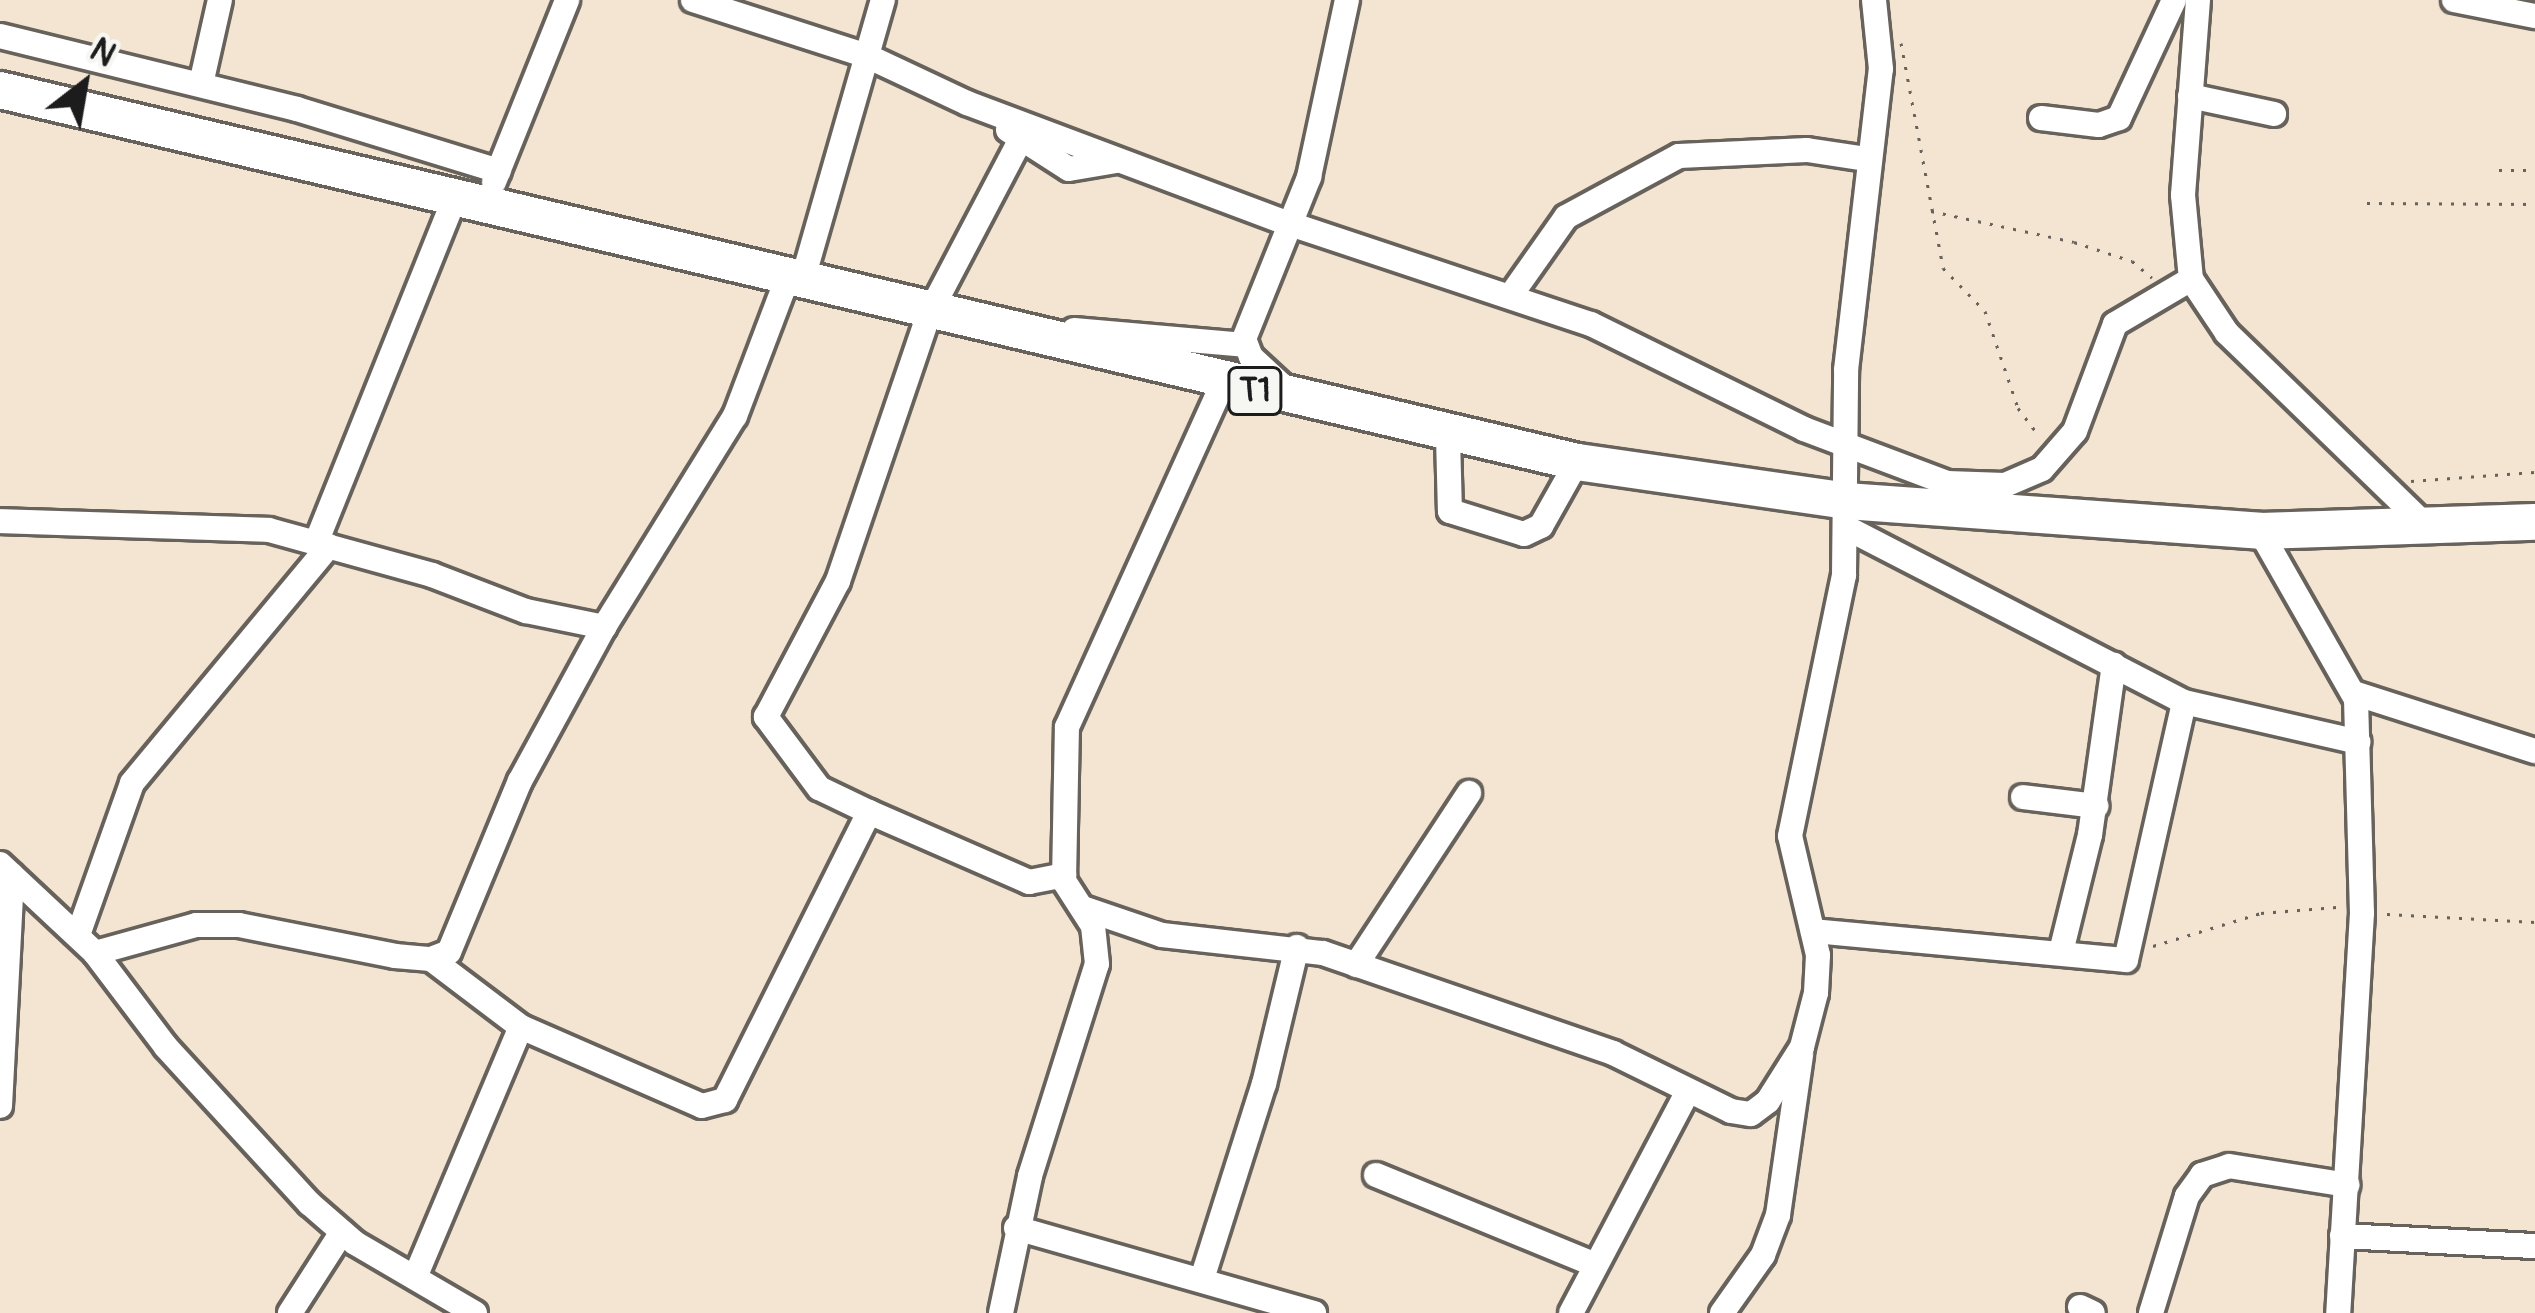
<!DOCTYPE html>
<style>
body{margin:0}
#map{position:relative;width:2535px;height:1313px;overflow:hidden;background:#f3e5d1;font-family:Pangolin,sans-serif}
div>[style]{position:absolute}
.path>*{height:3px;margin-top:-1.5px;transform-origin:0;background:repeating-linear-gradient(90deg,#67625b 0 3px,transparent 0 12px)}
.roads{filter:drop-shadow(3px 0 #67625b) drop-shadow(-3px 0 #67625b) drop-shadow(0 3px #67625b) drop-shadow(0 -3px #67625b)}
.minor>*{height:24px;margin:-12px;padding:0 12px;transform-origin:12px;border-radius:12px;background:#fff}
.highway>*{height:36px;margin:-18px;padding:0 18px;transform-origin:18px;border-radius:18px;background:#fff}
span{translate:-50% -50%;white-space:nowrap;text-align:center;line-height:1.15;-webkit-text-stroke:9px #f6f6f2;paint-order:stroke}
.shield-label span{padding:3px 9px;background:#f6f6f2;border:3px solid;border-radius:9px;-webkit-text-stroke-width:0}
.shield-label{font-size:33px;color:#1c1c1c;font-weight:700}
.north{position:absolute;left:24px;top:24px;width:120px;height:120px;-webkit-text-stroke:9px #f6f6f2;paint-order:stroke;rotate:31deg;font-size:33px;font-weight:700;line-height:48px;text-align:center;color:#1c1c1c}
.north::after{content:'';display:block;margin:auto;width:42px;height:54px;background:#1c1c1c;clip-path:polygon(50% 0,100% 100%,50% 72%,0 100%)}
</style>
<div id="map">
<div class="path">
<i style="left:1901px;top:43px;width:229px;rotate:79.4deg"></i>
<i style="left:1943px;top:268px;width:60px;rotate:45.7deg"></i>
<i style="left:1985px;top:311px;width:102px;rotate:71.2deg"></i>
<i style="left:2018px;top:408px;width:35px;rotate:53deg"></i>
<i style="left:2499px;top:170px;width:36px"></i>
<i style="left:2367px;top:203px;width:168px;rotate:0.3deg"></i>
<i style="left:1931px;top:211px;width:146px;rotate:12.2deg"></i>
<i style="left:2074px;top:242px;width:61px;rotate:18.1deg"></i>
<i style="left:2132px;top:261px;width:26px;rotate:40deg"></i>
<i style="left:2411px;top:481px;width:124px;rotate:-4.2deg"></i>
<i style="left:2387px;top:914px;width:148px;rotate:3.1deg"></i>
<i style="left:2153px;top:946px;width:113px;rotate:-17deg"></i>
<i style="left:2261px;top:913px;width:76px;rotate:-4.5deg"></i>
</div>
<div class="roads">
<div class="minor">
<i style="left:693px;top:0;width:183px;rotate:17.8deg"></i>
<i style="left:867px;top:56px;width:110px;rotate:25.2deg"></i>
<i style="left:967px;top:103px;width:342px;rotate:20.6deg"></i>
<i style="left:1287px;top:223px;width:320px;rotate:18.4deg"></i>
<i style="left:1591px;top:324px;width:237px;rotate:26.2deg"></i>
<i style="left:1804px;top:429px;width:153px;rotate:20.7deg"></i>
<i style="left:1947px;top:483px;width:58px;rotate:2deg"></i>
<i style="left:2005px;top:485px;width:40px;rotate:-23.4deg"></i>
<i style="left:2042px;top:469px;width:50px;rotate:-49deg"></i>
<i style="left:2075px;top:431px;width:114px;rotate:-69.5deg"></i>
<i style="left:2115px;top:324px;width:88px;rotate:-30.6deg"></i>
<i style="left:2198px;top:0;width:196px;rotate:94.4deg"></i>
<i style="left:2183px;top:195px;width:84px;rotate:84.6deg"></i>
<i style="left:2191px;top:279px;width:65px;rotate:56.3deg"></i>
<i style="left:2227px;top:333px;width:273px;rotate:44.1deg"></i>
<i style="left:2454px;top:0;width:83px;rotate:11.2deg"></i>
<i style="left:0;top:36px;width:306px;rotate:13.8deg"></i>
<i style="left:297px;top:109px;width:211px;rotate:17.1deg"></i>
<i style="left:201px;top:84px;width:86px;rotate:-77.3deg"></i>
<i style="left:2190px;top:96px;width:86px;rotate:12.1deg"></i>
<i style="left:2041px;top:118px;width:58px;rotate:6.9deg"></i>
<i style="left:2099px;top:125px;width:21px;rotate:-19deg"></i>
<i style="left:2119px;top:118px;width:130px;rotate:-65deg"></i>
<i style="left:1008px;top:130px;width:72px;rotate:32.6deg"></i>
<i style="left:1069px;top:169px;width:48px;rotate:-9.7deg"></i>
<i style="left:494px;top:182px;width:196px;rotate:-68.1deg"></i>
<i style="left:804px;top:275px;width:286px;rotate:-74deg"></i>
<i style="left:1511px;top:295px;width:95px;rotate:-54.8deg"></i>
<i style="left:1566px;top:217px;width:128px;rotate:-28.4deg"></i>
<i style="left:1679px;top:156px;width:128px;rotate:-2.7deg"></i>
<i style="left:1807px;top:150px;width:61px;rotate:8.5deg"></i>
<i style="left:1074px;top:330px;width:171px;rotate:5deg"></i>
<i style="left:1288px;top:391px;width:50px;rotate:-137.4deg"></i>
<i style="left:1251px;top:357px;width:19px;rotate:-111deg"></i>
<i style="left:1244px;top:339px;width:175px;rotate:-68.1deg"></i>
<i style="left:1309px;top:177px;width:181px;rotate:-77.9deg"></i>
<i style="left:1448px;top:437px;width:74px;rotate:88.5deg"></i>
<i style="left:1450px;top:511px;width:77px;rotate:17.3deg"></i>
<i style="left:1524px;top:534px;width:19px;rotate:-25deg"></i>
<i style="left:1541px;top:526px;width:73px;rotate:-60.6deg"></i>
<i style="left:0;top:521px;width:269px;rotate:1.9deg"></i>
<i style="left:269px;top:530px;width:169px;rotate:15.4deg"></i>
<i style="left:432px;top:575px;width:101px;rotate:21deg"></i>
<i style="left:526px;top:611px;width:80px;rotate:11.6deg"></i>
<i style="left:1847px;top:528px;width:379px;rotate:27.3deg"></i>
<i style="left:2184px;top:702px;width:179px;rotate:12.9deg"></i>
<i style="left:2260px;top:531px;width:193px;rotate:60.3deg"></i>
<i style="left:2356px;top:699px;width:214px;rotate:88.4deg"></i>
<i style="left:2362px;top:913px;width:401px;rotate:93.4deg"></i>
<i style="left:316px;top:543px;width:370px;rotate:-68.1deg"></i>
<i style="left:2354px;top:693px;width:190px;rotate:17.8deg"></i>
<i style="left:2023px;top:797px;width:74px;rotate:7deg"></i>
<i style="left:869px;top:812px;width:55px;rotate:-154.4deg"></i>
<i style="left:819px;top:788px;width:89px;rotate:-126.7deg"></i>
<i style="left:766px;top:717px;width:154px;rotate:-62.1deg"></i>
<i style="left:838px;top:581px;width:282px;rotate:-71.2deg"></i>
<i style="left:929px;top:314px;width:195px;rotate:-62.3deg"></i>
<i style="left:0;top:864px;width:130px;rotate:43.1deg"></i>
<i style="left:95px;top:953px;width:118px;rotate:52.9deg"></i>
<i style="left:166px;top:1047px;width:212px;rotate:47.5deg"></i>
<i style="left:309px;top:1203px;width:61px;rotate:41deg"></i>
<i style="left:355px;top:1243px;width:139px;rotate:30.3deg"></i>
<i style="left:1083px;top:908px;width:83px;rotate:18.9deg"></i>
<i style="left:1162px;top:935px;width:162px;rotate:6.4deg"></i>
<i style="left:1323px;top:953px;width:307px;rotate:19deg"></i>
<i style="left:1613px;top:1053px;width:131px;rotate:26.2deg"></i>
<i style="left:1731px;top:1111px;width:20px;rotate:9deg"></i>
<i style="left:1751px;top:1114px;width:21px;rotate:-37deg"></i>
<i style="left:1768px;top:1101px;width:64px;rotate:-57.8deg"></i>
<i style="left:1802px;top:1047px;width:56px;rotate:-75.5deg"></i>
<i style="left:1816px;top:993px;width:38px;rotate:-87deg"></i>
<i style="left:1818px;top:955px;width:122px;rotate:-103.2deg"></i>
<i style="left:1790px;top:836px;width:267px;rotate:-78.3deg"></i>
<i style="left:1844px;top:575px;width:205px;rotate:-89.4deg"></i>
<i style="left:1846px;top:370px;width:303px;rotate:-83.4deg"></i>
<i style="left:1881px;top:69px;width:69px;rotate:-95.8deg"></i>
<i style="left:1813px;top:931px;width:314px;rotate:5.3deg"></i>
<i style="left:2126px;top:960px;width:264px;rotate:-77.3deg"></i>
<i style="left:78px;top:935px;width:161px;rotate:-70.4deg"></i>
<i style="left:132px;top:783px;width:308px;rotate:-50.3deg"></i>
<i style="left:2061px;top:952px;width:121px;rotate:-76.1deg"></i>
<i style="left:2090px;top:835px;width:172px;rotate:-82deg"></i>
<i style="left:95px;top:953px;width:105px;rotate:-15.5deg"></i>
<i style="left:196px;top:925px;width:43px"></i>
<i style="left:239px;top:925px;width:159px;rotate:11.2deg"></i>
<i style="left:395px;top:956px;width:36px;rotate:5deg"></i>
<i style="left:431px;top:959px;width:19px;rotate:-21deg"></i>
<i style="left:449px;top:952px;width:185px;rotate:-67.5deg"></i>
<i style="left:520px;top:781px;width:175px;rotate:-61.4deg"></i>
<i style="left:604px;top:627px;width:248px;rotate:-58.2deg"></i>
<i style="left:735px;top:416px;width:155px;rotate:-69.2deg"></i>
<i style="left:431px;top:959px;width:113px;rotate:37.1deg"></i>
<i style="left:521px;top:1027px;width:197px;rotate:23.6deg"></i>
<i style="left:702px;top:1106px;width:24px;rotate:-15deg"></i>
<i style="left:725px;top:1100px;width:322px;rotate:-63.4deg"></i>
<i style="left:869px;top:812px;width:175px;rotate:23.6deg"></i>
<i style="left:1029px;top:882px;width:36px;rotate:-11deg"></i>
<i style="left:1356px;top:965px;width:206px;rotate:-56.7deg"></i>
<i style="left:0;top:1106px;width:231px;rotate:-87deg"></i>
<i style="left:1376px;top:1175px;width:235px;rotate:22.3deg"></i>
<i style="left:1016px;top:1228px;width:310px;rotate:15.9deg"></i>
<i style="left:2342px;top:1236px;width:193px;rotate:3deg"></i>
<i style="left:416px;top:1275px;width:269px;rotate:-67.1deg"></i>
<i style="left:1202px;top:1279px;width:205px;rotate:-72.4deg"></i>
<i style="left:1264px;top:1084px;width:141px;rotate:-76.5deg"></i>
<i style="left:2080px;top:1307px;width:14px;rotate:25deg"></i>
<i style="left:290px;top:1313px;width:96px;rotate:-57.3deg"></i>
<i style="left:1001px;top:1313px;width:140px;rotate:-78deg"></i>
<i style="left:1030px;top:1176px;width:222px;rotate:-72.5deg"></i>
<i style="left:1097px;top:964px;width:38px;rotate:-96deg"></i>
<i style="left:1093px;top:926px;width:54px;rotate:-122.8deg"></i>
<i style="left:1064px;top:881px;width:154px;rotate:-88.9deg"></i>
<i style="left:1067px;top:727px;width:375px;rotate:-65.6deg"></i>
<i style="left:1571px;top:1313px;width:249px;rotate:-62.2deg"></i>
<i style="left:1722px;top:1313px;width:71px;rotate:-54.7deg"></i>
<i style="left:1763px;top:1255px;width:43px;rotate:-69.4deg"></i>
<i style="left:1778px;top:1215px;width:162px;rotate:-81.8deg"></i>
<i style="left:2151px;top:1313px;width:122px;rotate:-72.9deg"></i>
<i style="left:2187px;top:1196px;width:26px;rotate:-54deg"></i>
<i style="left:2202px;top:1175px;width:28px;rotate:-18deg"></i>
<i style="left:2229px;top:1166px;width:120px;rotate:9.1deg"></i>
</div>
<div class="highway">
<i style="left:0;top:90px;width:1620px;rotate:13.27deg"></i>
<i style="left:1577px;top:462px;width:272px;rotate:8.2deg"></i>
<i style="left:1846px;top:501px;width:415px;rotate:4.1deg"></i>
<i style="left:2260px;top:531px;width:275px;rotate:-1.9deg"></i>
</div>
</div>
<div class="shield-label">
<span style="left:1255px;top:391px">T1</span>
</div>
<div class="north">N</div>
</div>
